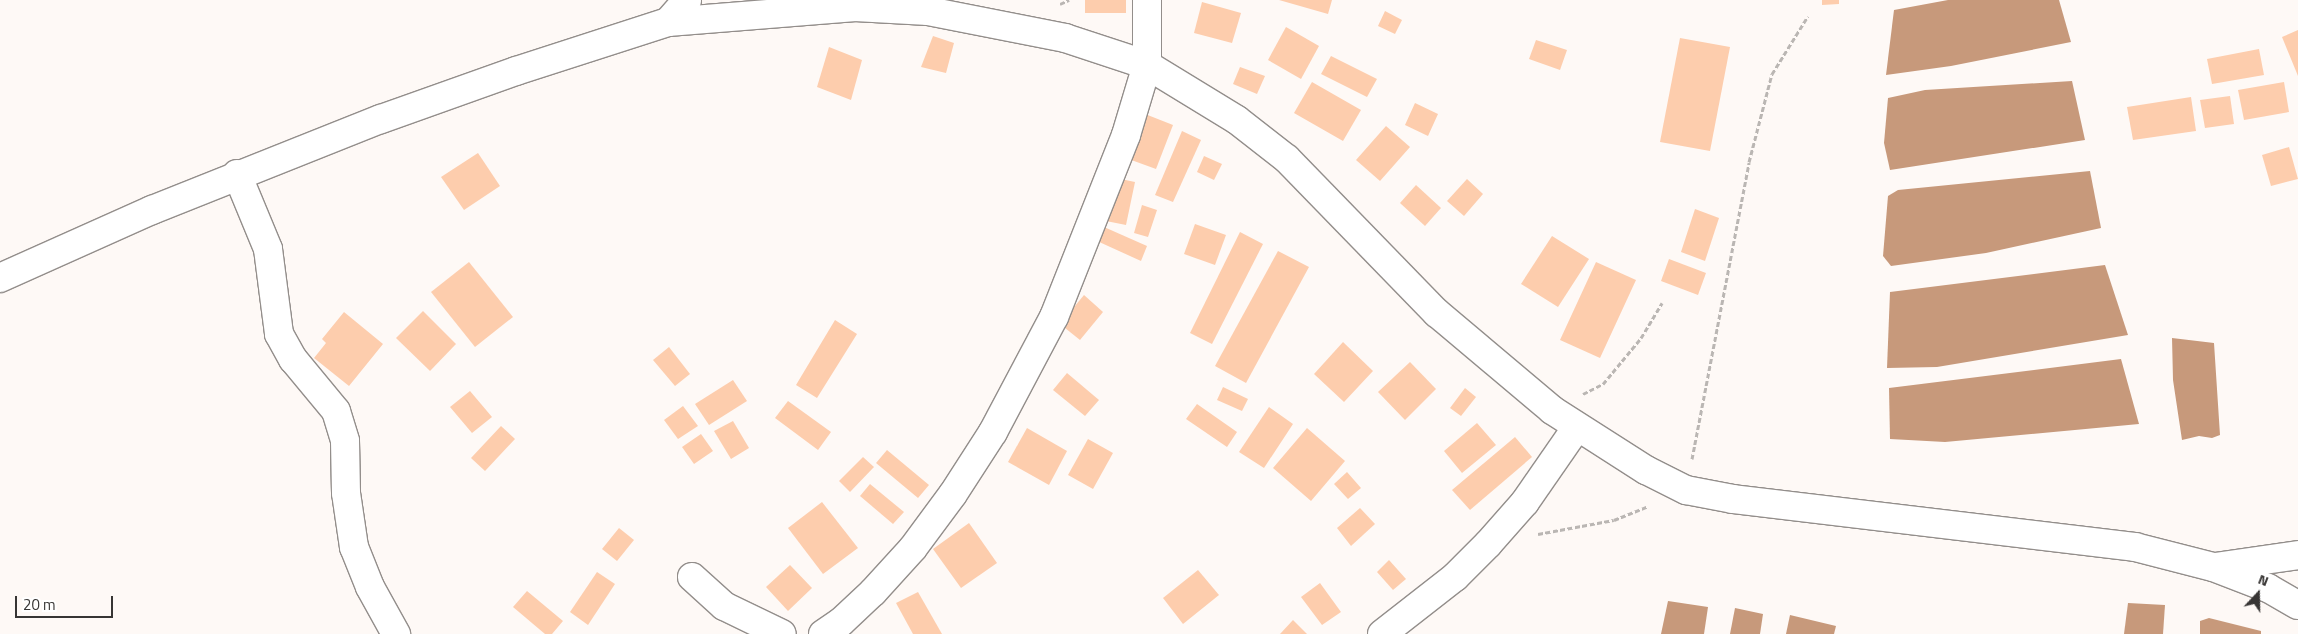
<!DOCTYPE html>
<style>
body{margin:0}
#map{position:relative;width:2298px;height:634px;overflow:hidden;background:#fef9f6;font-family:"Titillium Web",sans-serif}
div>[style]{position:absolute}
.water>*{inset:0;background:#c7997b}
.building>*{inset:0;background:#fdcdad}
.path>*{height:3px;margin-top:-1.5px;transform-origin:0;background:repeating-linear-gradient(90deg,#bab6b3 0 5px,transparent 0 7.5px)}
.roads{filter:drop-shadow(1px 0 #938e8b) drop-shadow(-1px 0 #938e8b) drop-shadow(0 1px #938e8b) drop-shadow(0 -1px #938e8b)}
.minor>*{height:28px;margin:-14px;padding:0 14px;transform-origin:14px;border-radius:14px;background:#fff}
span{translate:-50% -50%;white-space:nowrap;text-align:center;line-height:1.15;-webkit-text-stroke:5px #fff;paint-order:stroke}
.north{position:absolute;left:2233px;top:569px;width:50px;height:50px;-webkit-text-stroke:4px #fff;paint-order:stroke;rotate:21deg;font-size:14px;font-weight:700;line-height:20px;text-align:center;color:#373534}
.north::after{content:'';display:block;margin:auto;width:18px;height:22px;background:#373534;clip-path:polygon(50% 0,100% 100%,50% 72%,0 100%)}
.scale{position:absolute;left:15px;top:596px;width:98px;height:22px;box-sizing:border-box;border:2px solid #373534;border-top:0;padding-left:6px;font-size:15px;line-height:18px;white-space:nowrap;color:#373534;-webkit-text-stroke:4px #fff;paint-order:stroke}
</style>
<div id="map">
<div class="water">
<i style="clip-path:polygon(1948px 0,2059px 0,2071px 42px,1951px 66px,1886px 75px,1894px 10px)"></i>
<i style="clip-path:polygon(2072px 81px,2085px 140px,1890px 170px,1884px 143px,1888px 98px,1925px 90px)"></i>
<i style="clip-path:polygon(2090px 171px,2101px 228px,1986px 253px,1891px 266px,1883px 256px,1888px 196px,1898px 190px)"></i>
<i style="clip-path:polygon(2105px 265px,2128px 335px,1937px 367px,1887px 368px,1890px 292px)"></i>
<i style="clip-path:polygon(2172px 338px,2214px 343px,2220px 435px,2212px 438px,2199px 436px,2182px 440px,2173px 380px)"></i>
<i style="clip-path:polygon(2121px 359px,2139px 424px,1945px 442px,1890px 439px,1889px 388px)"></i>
<i style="clip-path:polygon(1668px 601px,1708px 607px,1704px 634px,1661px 634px)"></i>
<i style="clip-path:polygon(2128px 603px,2165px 605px,2163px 634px,2124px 634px)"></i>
<i style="clip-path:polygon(1735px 608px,1763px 614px,1760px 634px,1730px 634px)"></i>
<i style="clip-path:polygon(1790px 615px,1836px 626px,1834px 634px,1786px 634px)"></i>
<i style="clip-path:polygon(2209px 618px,2261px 631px,2261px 634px,2200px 634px,2200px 621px)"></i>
</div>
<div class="building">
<i style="clip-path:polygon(1085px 0,1126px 0,1126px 13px,1085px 13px)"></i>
<i style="clip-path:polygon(1279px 0,1332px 0,1328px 14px)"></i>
<i style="clip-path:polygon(1822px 0,1839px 0,1839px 4px,1822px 5px)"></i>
<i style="clip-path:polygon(1202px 2px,1241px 13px,1232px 43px,1194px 33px)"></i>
<i style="clip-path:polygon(1385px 11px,1402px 20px,1395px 34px,1378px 26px)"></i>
<i style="clip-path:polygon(1286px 27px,1319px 46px,1301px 79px,1268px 60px)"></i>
<i style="clip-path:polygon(2298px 30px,2298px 76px,2282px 37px)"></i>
<i style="clip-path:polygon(933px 36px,954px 43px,946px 73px,921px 67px)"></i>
<i style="clip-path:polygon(1680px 38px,1730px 47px,1710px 151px,1660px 142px)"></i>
<i style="clip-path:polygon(1536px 40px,1567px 50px,1560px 70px,1529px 59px)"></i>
<i style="clip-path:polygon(829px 47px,862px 60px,851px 100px,817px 87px)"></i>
<i style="clip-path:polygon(2259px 49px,2264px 75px,2212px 84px,2207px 59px)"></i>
<i style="clip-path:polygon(1331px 56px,1377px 79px,1367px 97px,1321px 74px)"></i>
<i style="clip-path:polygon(1240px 67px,1265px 76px,1257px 94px,1233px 84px)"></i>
<i style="clip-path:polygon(1312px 82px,1361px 110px,1343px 141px,1294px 113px)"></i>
<i style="clip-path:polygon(2284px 82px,2289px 112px,2244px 120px,2238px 90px)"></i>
<i style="clip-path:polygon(2230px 96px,2234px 124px,2205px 128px,2200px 100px)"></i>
<i style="clip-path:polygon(2191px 97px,2196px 131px,2133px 140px,2127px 107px)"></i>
<i style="clip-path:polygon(1415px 103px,1438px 114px,1428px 136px,1405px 125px)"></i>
<i style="clip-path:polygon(1140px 112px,1173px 125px,1156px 169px,1123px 157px)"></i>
<i style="clip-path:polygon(1386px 126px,1410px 147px,1380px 181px,1356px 160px)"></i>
<i style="clip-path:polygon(1182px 131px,1201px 140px,1173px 202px,1155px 195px)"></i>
<i style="clip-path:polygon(2289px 147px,2298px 179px,2271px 186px,2262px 155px)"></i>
<i style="clip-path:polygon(478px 153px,500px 186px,464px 210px,441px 177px)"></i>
<i style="clip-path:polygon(1204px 156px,1222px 164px,1214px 180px,1197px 172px)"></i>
<i style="clip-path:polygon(1116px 178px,1135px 182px,1126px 225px,1106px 221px)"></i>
<i style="clip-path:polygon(1467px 179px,1483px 194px,1464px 216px,1447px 201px)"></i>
<i style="clip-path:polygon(1416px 185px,1441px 208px,1425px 226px,1400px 203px)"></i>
<i style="clip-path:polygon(1142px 205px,1157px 210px,1148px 237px,1134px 233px)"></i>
<i style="clip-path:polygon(1695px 209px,1719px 218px,1705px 261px,1681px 252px)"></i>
<i style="clip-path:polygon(1195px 224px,1226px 235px,1215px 265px,1184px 254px)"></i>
<i style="clip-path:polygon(1104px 227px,1147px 246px,1141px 261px,1097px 241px)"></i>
<i style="clip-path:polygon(1240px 232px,1263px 244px,1212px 344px,1190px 333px)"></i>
<i style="clip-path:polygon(1552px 236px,1589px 259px,1558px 307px,1521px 284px)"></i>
<i style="clip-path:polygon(1278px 251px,1309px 267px,1246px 383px,1215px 366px)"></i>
<i style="clip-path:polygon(1669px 259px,1706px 273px,1698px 295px,1661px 281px)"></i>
<i style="clip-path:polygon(469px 262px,513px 317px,475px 347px,431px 292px)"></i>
<i style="clip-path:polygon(1596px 262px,1636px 280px,1600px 358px,1560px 340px)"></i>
<i style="clip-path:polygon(1084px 295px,1103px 312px,1080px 340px,1060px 324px)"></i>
<i style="clip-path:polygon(423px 311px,456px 344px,430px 371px,396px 338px)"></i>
<i style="clip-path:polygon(344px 312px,383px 344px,349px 386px,314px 358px,326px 343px,322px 339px)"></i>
<i style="clip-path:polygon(835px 320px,857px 334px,817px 398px,796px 385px)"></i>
<i style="clip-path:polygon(1343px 342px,1373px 371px,1344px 402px,1314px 374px)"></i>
<i style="clip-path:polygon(669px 347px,690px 374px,675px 386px,653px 360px)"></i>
<i style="clip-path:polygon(1410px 362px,1436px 389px,1405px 420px,1378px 392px)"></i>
<i style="clip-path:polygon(1067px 373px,1099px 400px,1085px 416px,1053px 390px)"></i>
<i style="clip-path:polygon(733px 380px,747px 401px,709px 425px,695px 404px)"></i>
<i style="clip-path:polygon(1223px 387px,1248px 399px,1242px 411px,1217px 400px)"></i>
<i style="clip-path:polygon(1465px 388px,1476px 397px,1461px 416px,1450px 408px)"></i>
<i style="clip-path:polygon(470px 391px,492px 417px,472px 433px,450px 407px)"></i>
<i style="clip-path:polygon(788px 401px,831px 432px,818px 450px,775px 418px)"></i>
<i style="clip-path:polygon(1197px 404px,1237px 432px,1227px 447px,1186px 419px)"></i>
<i style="clip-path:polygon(683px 406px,698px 426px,678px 439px,664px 420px)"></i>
<i style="clip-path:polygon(1269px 407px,1293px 424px,1264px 468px,1239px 452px)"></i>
<i style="clip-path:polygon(733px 421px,749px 448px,731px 459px,714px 431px)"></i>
<i style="clip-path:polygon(1477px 423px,1496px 445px,1462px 473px,1444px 451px)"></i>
<i style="clip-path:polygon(501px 426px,515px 439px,485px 471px,471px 458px)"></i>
<i style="clip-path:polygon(1027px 428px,1067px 451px,1049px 485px,1008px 462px)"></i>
<i style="clip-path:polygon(1307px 428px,1345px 461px,1311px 501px,1273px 468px)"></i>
<i style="clip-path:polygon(701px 434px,713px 451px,694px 464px,682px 447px)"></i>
<i style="clip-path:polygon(1515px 437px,1532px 457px,1470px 510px,1452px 490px)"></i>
<i style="clip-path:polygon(1088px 439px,1113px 453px,1093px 489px,1068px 475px)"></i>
<i style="clip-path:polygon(887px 450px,929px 485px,918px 498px,876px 463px)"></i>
<i style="clip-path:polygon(863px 457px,874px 467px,850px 492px,839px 481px)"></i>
<i style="clip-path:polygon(1347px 472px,1361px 488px,1348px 499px,1334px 484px)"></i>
<i style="clip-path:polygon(870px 484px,904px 512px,893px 524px,860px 496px)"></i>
<i style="clip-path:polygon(822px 502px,858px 548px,823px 574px,788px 528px)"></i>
<i style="clip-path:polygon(1360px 508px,1375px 524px,1351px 546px,1337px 528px)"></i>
<i style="clip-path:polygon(969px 523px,997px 563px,961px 588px,933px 549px)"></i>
<i style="clip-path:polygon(619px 528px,634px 540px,617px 561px,602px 549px)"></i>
<i style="clip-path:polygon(1389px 560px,1406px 579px,1393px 590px,1377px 572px)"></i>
<i style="clip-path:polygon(790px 565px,812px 588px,788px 611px,766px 587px)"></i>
<i style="clip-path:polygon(1198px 570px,1219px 595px,1183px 624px,1163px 598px)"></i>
<i style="clip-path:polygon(597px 572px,615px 584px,588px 625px,570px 612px)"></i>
<i style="clip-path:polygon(1320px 583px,1341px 612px,1322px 625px,1301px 597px)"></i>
<i style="clip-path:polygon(527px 591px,563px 621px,552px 634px,545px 634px,513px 607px)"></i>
<i style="clip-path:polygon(918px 592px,942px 634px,913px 634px,896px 603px)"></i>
<i style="clip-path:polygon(1293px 620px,1307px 634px,1280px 634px)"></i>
</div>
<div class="path">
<i style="left:1060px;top:4px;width:10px;rotate:-24deg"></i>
<i style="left:1583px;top:394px;width:22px;rotate:-27deg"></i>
<i style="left:1603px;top:384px;width:60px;rotate:-50.4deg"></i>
<i style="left:1641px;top:338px;width:41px;rotate:-59deg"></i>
<i style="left:1692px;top:459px;width:302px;rotate:-79.1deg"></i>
<i style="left:1749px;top:162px;width:91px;rotate:-75.4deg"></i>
<i style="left:1772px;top:74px;width:68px;rotate:-58.2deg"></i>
<i style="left:1538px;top:534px;width:77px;rotate:-10.4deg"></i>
<i style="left:1614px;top:520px;width:37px;rotate:-22deg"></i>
</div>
<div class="roads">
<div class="minor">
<i style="left:668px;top:22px;width:188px;rotate:-4.6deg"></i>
<i style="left:855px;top:7px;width:73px;rotate:3.1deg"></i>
<i style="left:928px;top:11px;width:140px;rotate:11.1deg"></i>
<i style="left:1065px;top:38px;width:86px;rotate:18.2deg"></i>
<i style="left:1147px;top:65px;width:105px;rotate:31.4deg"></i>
<i style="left:1237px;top:120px;width:63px;rotate:38deg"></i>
<i style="left:1287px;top:159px;width:215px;rotate:45.8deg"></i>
<i style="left:1437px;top:313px;width:150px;rotate:40.1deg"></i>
<i style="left:1552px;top:410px;width:112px;rotate:32.6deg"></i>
<i style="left:1646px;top:470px;width:45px;rotate:26.6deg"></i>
<i style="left:1686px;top:490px;width:48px;rotate:10.8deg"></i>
<i style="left:1733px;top:499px;width:405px;rotate:6.8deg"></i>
<i style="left:2135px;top:547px;width:81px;rotate:14.4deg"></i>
<i style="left:2213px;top:567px;width:59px;rotate:20.9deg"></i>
<i style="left:2268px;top:588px;width:34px;rotate:30deg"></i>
<i style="left:237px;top:174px;width:81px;rotate:67.5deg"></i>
<i style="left:268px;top:249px;width:86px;rotate:82.6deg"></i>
<i style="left:279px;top:334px;width:29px;rotate:61deg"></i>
<i style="left:293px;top:359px;width:67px;rotate:50.4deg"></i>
<i style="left:336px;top:411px;width:31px;rotate:73deg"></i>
<i style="left:345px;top:441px;width:52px;rotate:88.9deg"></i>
<i style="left:346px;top:493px;width:55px;rotate:81.6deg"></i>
<i style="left:354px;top:547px;width:43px;rotate:68.2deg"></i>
<i style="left:370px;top:587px;width:54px;rotate:61deg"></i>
<i style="left:0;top:278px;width:167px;rotate:-24.1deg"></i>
<i style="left:152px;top:210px;width:246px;rotate:-21.7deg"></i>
<i style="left:381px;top:119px;width:143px;rotate:-19.6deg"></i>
<i style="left:516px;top:71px;width:160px;rotate:-17.9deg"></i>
<i style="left:668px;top:22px;width:29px;rotate:-49deg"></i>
<i style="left:2215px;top:567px;width:84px;rotate:-8.2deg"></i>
<i style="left:692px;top:577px;width:43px;rotate:42.2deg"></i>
<i style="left:724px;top:606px;width:64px;rotate:25.8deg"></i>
<i style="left:823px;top:634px;width:22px;rotate:-34deg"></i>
<i style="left:841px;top:622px;width:44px;rotate:-43.2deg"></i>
<i style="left:873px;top:592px;width:59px;rotate:-47.7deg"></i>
<i style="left:913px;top:548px;width:67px;rotate:-53.5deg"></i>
<i style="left:953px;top:494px;width:74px;rotate:-57.2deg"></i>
<i style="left:993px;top:432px;width:130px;rotate:-62.1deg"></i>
<i style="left:1054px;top:317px;width:196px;rotate:-68.4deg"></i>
<i style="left:1126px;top:135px;width:73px;rotate:-73.3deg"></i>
<i style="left:1147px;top:65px;width:65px;rotate:-90deg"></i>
<i style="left:1382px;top:634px;width:93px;rotate:-38deg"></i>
<i style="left:1455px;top:577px;width:47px;rotate:-45deg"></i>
<i style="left:1488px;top:544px;width:56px;rotate:-48.6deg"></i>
<i style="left:1525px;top:502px;width:91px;rotate:-55.3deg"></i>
</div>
</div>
<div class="north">N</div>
<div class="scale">20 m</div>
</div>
